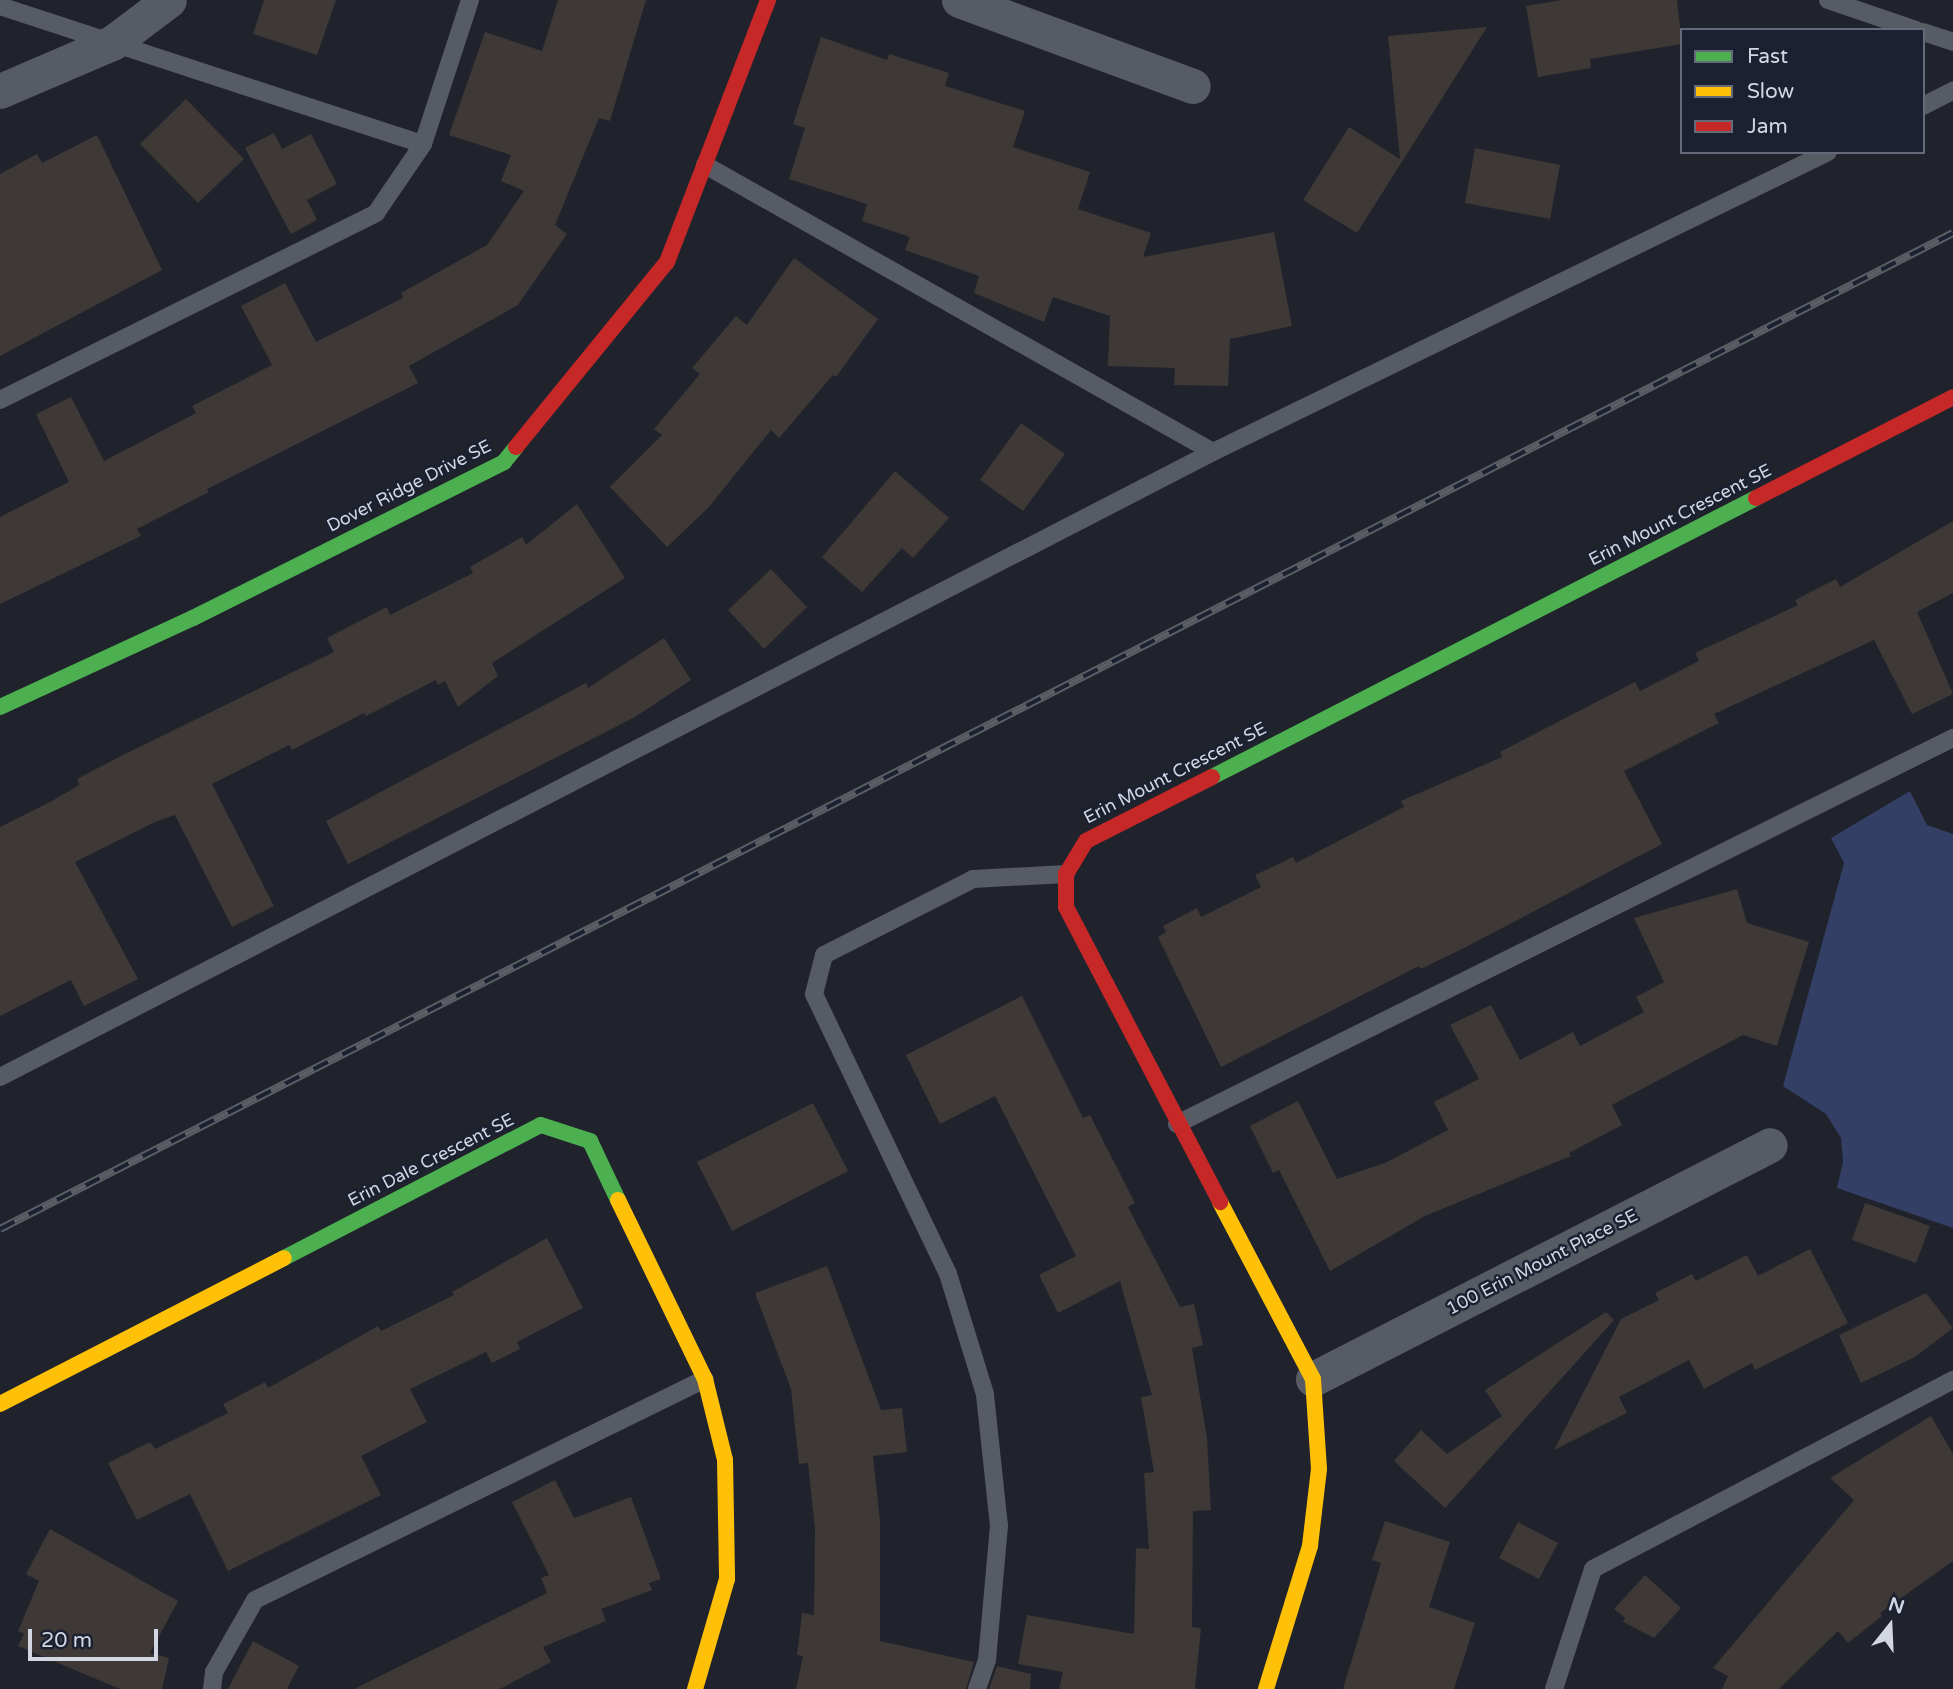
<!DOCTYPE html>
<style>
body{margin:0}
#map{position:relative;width:1953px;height:1689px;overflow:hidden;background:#20232c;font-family:"Varela Round",sans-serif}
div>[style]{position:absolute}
.green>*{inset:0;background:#333f65}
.building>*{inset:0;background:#3e3836}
.lane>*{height:18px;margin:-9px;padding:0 9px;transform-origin:9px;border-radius:9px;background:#575b64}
.street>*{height:35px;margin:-17.5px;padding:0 17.5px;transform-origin:17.5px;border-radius:17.5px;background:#575b64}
.fast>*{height:16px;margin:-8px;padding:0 8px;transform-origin:8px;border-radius:8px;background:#4caf50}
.slow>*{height:16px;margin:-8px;padding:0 8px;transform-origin:8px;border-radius:8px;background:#ffc107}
.jam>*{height:16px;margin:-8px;padding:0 8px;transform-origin:8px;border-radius:8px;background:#c62828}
.rail>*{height:8px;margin-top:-4px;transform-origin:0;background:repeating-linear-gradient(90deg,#1b2131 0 16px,#5b5e65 0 32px);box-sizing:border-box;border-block:2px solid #5b5e65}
span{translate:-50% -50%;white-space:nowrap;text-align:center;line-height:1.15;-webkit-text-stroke:5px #1b2131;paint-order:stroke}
.street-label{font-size:18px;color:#d2d7e2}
.legend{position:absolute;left:1680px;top:28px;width:245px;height:126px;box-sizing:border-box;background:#1b2131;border:2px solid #646a78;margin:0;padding:9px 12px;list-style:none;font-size:21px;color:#d2d7e2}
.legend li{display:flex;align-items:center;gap:14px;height:35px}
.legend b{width:35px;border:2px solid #646a78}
.north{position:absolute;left:1855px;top:1591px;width:70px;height:70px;-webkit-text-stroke:5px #1b2131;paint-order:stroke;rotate:18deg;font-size:19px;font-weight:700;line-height:28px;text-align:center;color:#d2d7e2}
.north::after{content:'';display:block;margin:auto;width:24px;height:32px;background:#d2d7e2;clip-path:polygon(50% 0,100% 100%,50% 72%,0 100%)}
.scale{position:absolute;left:28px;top:1629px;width:130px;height:32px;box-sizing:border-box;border:4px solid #d2d7e2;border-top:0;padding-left:9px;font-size:21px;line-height:24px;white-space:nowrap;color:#d2d7e2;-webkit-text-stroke:5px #1b2131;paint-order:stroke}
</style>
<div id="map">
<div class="green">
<i style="clip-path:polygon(1910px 791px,1927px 825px,1953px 834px,1953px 1228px,1837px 1188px,1843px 1162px,1841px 1138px,1826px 1114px,1783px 1086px,1844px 863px,1831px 838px)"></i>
</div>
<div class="building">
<i style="clip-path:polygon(264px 0,336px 0,317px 55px,253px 34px)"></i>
<i style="clip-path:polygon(558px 0,646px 0,610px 121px,599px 118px,555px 225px,567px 234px,518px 305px,409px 366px,418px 383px,207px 489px,209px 492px,137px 529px,141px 536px,0 604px,0 517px,69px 482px,36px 414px,71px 397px,104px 461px,196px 413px,192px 406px,272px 365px,241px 306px,285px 283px,316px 342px,403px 298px,401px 293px,487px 245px,524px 191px,501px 181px,511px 155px,449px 135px,485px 32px,542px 51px)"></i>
<i style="clip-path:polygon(1562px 0,1677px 0,1682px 44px,1590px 59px,1591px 68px,1538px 77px,1526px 6px)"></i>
<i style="clip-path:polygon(1487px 27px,1357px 233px,1303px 200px,1349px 127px,1400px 159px,1388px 36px)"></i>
<i style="clip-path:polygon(821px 37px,887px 60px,889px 54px,949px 73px,945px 86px,1025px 111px,1013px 147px,1090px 172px,1078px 209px,1151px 233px,1143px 257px,1274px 232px,1292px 326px,1230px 339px,1228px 386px,1174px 385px,1175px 368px,1108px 366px,1110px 316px,1053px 297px,1044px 322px,974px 293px,979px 276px,905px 250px,910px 237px,862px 221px,867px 204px,789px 179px,805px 128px,793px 124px)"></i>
<i style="clip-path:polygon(186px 99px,244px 159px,198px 203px,140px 144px)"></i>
<i style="clip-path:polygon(274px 133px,282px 149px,311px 134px,337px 184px,307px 200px,317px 220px,291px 234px,245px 148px)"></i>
<i style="clip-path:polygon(97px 135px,162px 270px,0 356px,0 174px,37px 154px,42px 163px)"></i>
<i style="clip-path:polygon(1475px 148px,1560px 165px,1550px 219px,1465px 203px)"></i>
<i style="clip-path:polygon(794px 258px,878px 319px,836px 377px,833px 375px,779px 438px,771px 430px,708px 508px,667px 547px,610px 487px,662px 435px,654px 429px,700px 374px,692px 368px,736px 316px,747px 325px)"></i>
<i style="clip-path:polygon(1021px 423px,1065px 454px,1023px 511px,980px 480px)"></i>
<i style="clip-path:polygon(895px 471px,949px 518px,913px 558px,902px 548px,862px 592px,822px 557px)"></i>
<i style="clip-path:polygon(577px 504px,625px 578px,492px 663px,498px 676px,458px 707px,445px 681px,438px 685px,436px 680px,366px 716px,364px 713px,292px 750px,289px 745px,212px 784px,274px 906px,232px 927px,175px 815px,155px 822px,75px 862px,138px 979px,84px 1006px,71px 980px,0 1016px,0 827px,52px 801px,79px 785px,77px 779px,121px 756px,334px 652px,327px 638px,387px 607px,390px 615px,473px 573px,470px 567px,522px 537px,526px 545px)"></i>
<i style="clip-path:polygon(1953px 521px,1953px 593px,1917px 612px,1953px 694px,1912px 714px,1874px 640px,1714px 714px,1719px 723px,1624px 771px,1662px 844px,1464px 948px,1421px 969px,1419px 966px,1221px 1067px,1158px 937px,1166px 932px,1163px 926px,1197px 908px,1201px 917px,1261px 887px,1255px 875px,1293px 857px,1296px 863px,1404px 807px,1401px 801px,1502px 757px,1500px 752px,1635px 682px,1640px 691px,1699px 661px,1695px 653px,1798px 605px,1795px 600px,1836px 579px,1840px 587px)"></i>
<i style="clip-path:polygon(771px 569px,807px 607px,764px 649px,728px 610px)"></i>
<i style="clip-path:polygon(664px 638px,691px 680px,635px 717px,348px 864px,326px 821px,586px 683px,588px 688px)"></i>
<i style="clip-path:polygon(1737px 889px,1747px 923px,1809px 942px,1777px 1046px,1743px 1035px,1612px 1105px,1622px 1125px,1569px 1153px,1571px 1156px,1425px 1216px,1330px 1271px,1279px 1170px,1273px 1173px,1250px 1126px,1298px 1101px,1337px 1179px,1385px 1163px,1448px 1130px,1434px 1102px,1479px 1079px,1450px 1025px,1491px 1005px,1520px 1060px,1573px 1032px,1580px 1046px,1644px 1012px,1636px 997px,1664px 982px,1634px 918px)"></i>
<i style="clip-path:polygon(1022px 996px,1083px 1118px,1090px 1115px,1135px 1203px,1128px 1207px,1180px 1307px,1194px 1304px,1203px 1345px,1192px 1348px,1207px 1438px,1211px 1510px,1193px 1511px,1192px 1627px,1201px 1628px,1195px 1689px,1059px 1689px,1063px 1672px,1018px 1664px,1027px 1615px,1134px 1634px,1136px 1548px,1149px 1549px,1144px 1473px,1154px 1472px,1141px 1397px,1152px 1395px,1120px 1281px,1058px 1313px,1039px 1275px,1076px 1256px,995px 1096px,940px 1124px,906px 1055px)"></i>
<i style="clip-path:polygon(813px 1103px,848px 1171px,732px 1231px,697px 1162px)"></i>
<i style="clip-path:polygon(1865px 1203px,1930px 1226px,1916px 1263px,1852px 1240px)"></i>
<i style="clip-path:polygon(547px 1238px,583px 1308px,517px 1342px,520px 1349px,492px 1363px,486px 1352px,410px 1389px,427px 1422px,361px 1456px,381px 1495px,228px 1571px,190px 1494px,137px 1520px,108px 1463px,150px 1442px,155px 1449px,228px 1413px,223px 1404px,265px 1382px,268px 1388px,378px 1326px,381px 1331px,454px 1295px,452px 1292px)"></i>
<i style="clip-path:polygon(1810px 1249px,1848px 1323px,1755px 1370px,1752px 1363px,1704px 1389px,1689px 1360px,1619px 1397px,1627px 1413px,1554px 1450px,1621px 1319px,1659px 1300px,1655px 1293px,1692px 1274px,1696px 1281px,1747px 1255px,1758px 1276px)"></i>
<i style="clip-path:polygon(827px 1266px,881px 1410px,902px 1408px,907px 1452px,873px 1456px,880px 1522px,880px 1641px,974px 1662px,966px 1689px,796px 1689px,803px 1656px,797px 1655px,802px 1613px,814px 1615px,815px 1530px,808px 1463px,799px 1464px,791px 1389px,755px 1293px)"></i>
<i style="clip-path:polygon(1926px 1293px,1953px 1328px,1915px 1357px,1861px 1383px,1839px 1335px)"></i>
<i style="clip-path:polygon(1606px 1312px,1614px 1320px,1445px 1508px,1394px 1461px,1421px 1430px,1447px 1454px,1502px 1416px,1485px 1390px)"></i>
<i style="clip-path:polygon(1931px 1416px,1953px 1454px,1953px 1561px,1880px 1613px,1882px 1616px,1848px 1643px,1838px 1631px,1779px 1689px,1722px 1689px,1728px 1676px,1713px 1668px,1854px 1500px,1830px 1478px)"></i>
<i style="clip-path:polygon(555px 1480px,574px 1518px,631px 1497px,661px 1579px,649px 1583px,652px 1590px,601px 1609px,606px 1621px,543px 1647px,551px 1662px,500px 1689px,354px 1689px,547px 1593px,541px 1578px,549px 1575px,512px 1502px)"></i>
<i style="clip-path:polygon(1385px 1521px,1450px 1542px,1429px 1607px,1475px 1623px,1454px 1689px,1343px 1689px,1381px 1563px,1372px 1560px)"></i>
<i style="clip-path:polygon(1518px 1522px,1558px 1543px,1539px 1579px,1499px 1558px)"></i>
<i style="clip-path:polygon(50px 1529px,178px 1601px,150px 1653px,169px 1658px,162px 1689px,120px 1689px,18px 1646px,24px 1634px,18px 1631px,39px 1581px,26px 1574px)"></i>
<i style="clip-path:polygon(1645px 1575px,1681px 1608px,1654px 1638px,1623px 1622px,1625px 1618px,1614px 1609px)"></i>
<i style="clip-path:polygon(253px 1641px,299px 1666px,287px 1689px,228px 1689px)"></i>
<i style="clip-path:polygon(997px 1666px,1031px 1674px,1030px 1689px,989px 1689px)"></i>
</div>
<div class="lane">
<i style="left:1828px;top:0;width:93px;rotate:18.8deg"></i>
<i style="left:0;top:6px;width:445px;rotate:18.1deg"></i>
<i style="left:1923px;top:32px;width:32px;rotate:18deg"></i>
<i style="left:1923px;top:106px;width:34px;rotate:-27deg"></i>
<i style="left:705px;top:165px;width:583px;rotate:29.46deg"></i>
<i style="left:0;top:400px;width:420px;rotate:-26.4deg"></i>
<i style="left:376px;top:213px;width:83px;rotate:-55.7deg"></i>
<i style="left:423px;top:144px;width:151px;rotate:-71.9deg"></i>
<i style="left:0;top:1077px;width:1365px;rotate:-27.26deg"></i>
<i style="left:1213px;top:452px;width:684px;rotate:-26deg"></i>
<i style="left:1177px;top:1124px;width:867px;rotate:-26.45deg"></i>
<i style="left:212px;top:1689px;width:17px;rotate:-83deg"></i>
<i style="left:214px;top:1672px;width:83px;rotate:-60.3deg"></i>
<i style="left:255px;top:1600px;width:501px;rotate:-26.16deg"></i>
<i style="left:977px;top:1689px;width:31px;rotate:-71deg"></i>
<i style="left:987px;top:1660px;width:135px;rotate:-84.9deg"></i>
<i style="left:999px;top:1526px;width:133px;rotate:-96.1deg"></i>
<i style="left:985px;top:1394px;width:126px;rotate:-107.1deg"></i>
<i style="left:948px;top:1274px;width:310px;rotate:-115.6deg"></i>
<i style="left:814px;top:994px;width:40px;rotate:-75.6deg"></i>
<i style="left:824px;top:955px;width:167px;rotate:-27deg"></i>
<i style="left:973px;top:879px;width:93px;rotate:-3.1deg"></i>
<i style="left:1554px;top:1689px;width:126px;rotate:-72deg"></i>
<i style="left:1593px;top:1569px;width:407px;rotate:-27.7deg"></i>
</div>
<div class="street">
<i style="left:959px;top:0;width:249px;rotate:20.2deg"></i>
<i style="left:0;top:91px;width:122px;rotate:-23.2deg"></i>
<i style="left:112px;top:43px;width:71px;rotate:-37deg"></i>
<i style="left:1313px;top:1379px;width:513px;rotate:-27.11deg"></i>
</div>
<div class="fast">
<i style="left:0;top:707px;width:213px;rotate:-24.8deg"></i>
<i style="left:193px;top:618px;width:348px;rotate:-26.6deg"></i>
<i style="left:504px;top:462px;width:19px;rotate:-51deg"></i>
<i style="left:1212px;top:777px;width:611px;rotate:-27.15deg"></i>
<i style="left:284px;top:1258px;width:289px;rotate:-27.4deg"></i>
<i style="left:541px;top:1125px;width:52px;rotate:18.1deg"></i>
<i style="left:590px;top:1141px;width:65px;rotate:64.6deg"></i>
</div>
<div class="slow">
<i style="left:618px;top:1200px;width:199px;rotate:64.1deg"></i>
<i style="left:705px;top:1379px;width:83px;rotate:76.1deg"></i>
<i style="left:725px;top:1460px;width:119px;rotate:89deg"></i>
<i style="left:727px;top:1579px;width:115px;rotate:106.2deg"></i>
<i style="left:1220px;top:1202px;width:200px;rotate:62.3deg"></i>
<i style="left:1313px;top:1379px;width:90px;rotate:86.2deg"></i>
<i style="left:1319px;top:1469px;width:78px;rotate:96.7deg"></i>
<i style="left:1310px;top:1546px;width:150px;rotate:107.1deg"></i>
<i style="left:0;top:1404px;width:319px;rotate:-27.2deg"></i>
</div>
<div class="jam">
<i style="left:516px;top:447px;width:239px;rotate:-50.8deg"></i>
<i style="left:667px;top:262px;width:281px;rotate:-68.9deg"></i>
<i style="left:1756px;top:498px;width:221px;rotate:-27.1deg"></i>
<i style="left:1212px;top:777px;width:141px;rotate:153.1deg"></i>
<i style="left:1086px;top:841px;width:39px;rotate:121deg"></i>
<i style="left:1066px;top:874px;width:33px;rotate:90deg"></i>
<i style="left:1066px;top:907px;width:333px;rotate:62.4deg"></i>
</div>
<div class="rail">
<i style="left:0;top:1229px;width:2192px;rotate:-27.02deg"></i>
</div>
<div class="street-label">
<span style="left:409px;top:486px;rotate:-27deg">Dover Ridge Drive SE</span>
<span style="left:1680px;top:515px;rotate:-27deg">Erin Mount Crescent SE</span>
<span style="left:1175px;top:773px;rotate:-27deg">Erin Mount Crescent SE</span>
<span style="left:431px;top:1160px;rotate:-27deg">Erin Dale Crescent SE</span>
<span style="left:1542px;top:1262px;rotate:-27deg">100 Erin Mount Place SE</span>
</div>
<ul class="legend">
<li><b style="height:9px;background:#4caf50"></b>Fast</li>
<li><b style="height:9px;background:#ffc107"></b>Slow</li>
<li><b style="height:9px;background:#c62828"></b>Jam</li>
</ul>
<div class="north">N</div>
<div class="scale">20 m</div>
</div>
